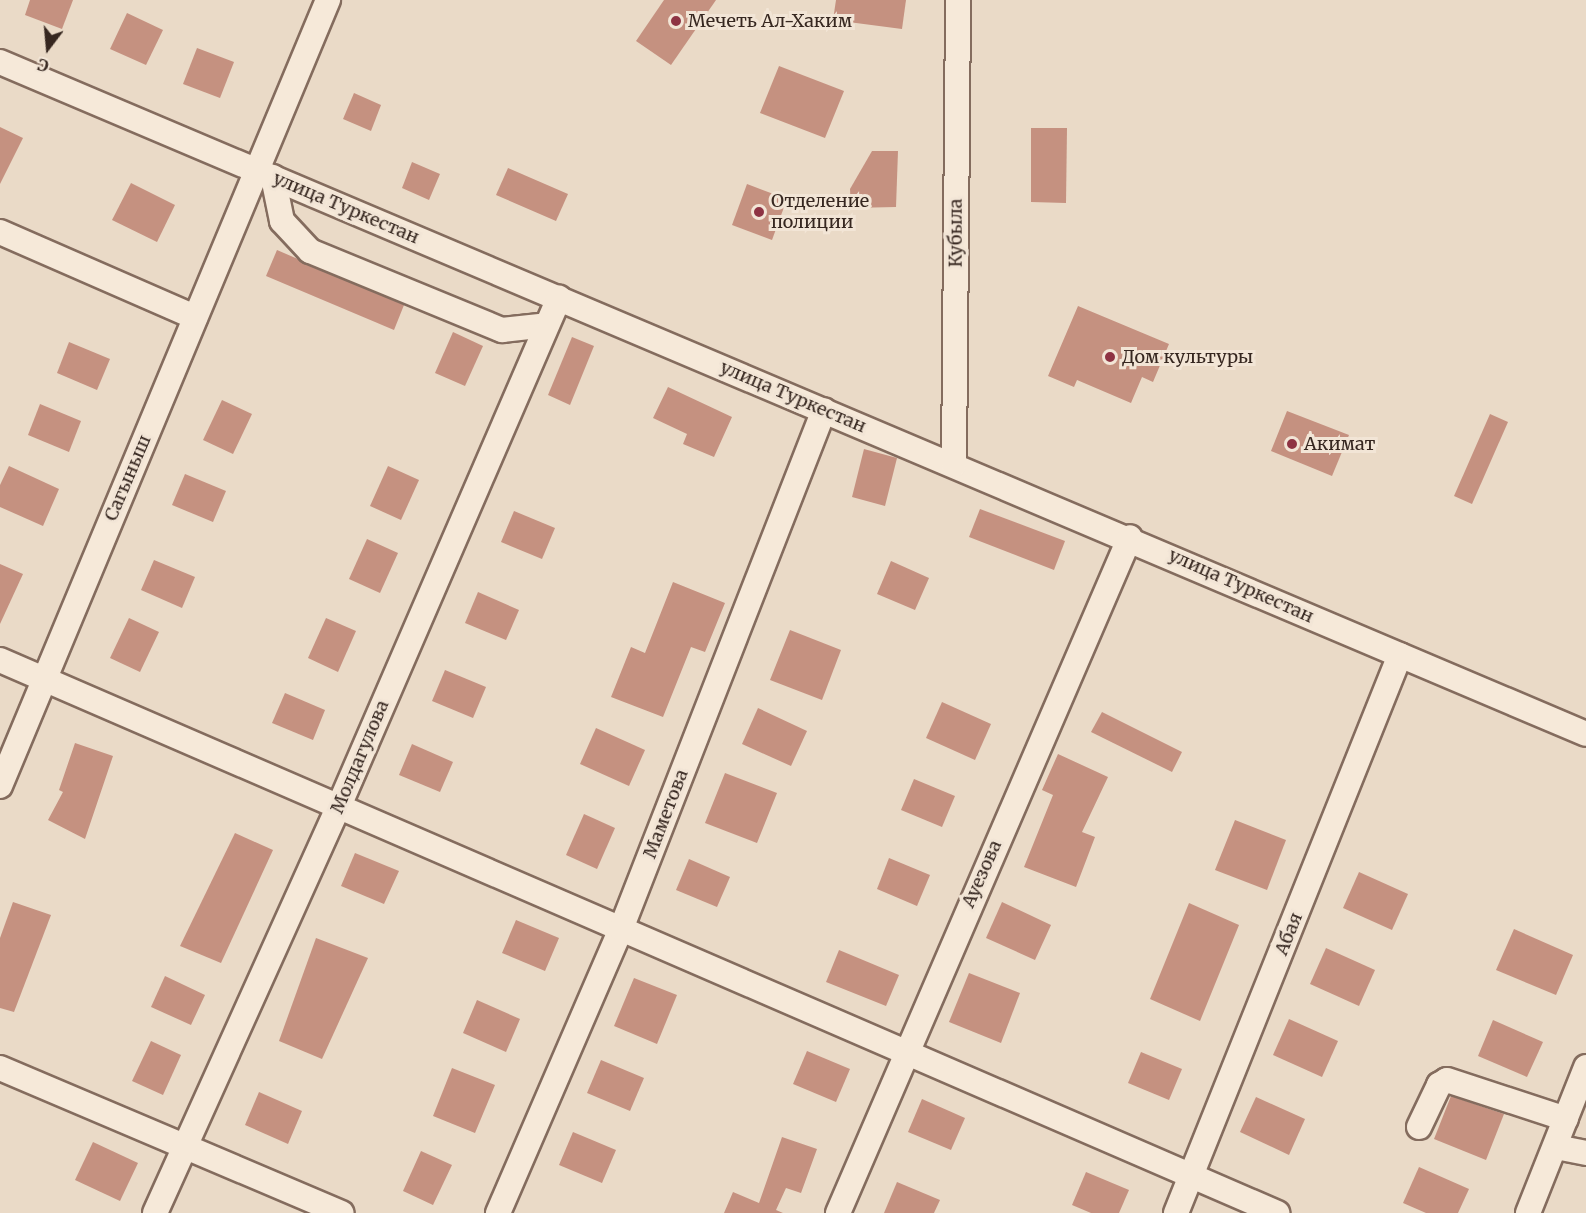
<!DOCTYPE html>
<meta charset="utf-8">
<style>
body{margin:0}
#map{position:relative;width:1586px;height:1213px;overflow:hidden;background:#eadac7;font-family:Merriweather,serif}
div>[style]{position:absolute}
.building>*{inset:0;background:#c59180}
.roads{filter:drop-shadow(2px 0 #846c5e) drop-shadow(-2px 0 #846c5e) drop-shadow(0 2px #846c5e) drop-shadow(0 -2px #846c5e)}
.minor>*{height:24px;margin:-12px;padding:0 12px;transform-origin:12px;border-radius:12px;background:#f6e9d9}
.dots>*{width:16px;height:16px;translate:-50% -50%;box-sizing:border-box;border:3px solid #f2e5d6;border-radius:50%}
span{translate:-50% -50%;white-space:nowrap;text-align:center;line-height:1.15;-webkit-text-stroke:6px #f2e5d6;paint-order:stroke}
.poi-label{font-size:18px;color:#362720}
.left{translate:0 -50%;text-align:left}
.street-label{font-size:18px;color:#362720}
.north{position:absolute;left:18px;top:18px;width:60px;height:60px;-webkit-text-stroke:4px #f2e5d6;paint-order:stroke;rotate:196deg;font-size:16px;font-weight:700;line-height:24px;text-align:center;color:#362720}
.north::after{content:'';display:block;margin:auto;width:21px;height:27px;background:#362720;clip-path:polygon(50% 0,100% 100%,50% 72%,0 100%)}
</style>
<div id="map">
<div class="building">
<i style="clip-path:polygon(30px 0,73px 0,62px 29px,25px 15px)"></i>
<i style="clip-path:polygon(664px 0,716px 0,671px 65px,636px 41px)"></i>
<i style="clip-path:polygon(836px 0,906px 0,902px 29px,833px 20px)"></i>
<i style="clip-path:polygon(127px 13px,163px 30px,146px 65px,110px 49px)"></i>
<i style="clip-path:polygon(197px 48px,234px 62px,220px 98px,183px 84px)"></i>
<i style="clip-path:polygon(779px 66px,844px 91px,825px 138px,760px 113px)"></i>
<i style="clip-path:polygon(354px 93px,381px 105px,371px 131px,343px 119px)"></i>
<i style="clip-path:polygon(0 127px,23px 138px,0 184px)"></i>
<i style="clip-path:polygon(1031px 128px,1067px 128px,1066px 203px,1031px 202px)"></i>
<i style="clip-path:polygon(872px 151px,898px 151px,896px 207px,851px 208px,850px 189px)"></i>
<i style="clip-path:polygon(412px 162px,440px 174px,429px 200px,402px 188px)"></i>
<i style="clip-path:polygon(508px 168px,568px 194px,556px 221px,496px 195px)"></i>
<i style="clip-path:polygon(131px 183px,175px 205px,157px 242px,112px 220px)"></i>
<i style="clip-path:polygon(747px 184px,787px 199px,772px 240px,732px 225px)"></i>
<i style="clip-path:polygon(277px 250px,404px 305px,394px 330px,266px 276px)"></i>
<i style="clip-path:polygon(1078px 306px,1169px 344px,1153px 382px,1142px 377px,1131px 403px,1077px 380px,1074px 387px,1048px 376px)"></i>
<i style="clip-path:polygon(453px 332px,483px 346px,465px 386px,435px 373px)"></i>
<i style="clip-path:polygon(572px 337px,594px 346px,570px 405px,548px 395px)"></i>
<i style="clip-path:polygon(69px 342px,110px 359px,97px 390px,57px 373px)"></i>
<i style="clip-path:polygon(668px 387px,732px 417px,714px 457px,683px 444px,687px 434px,653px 418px)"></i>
<i style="clip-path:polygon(222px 400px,252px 414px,233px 454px,203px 440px)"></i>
<i style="clip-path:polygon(40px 404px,81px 421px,69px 452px,28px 435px)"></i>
<i style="clip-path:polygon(1287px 411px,1349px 435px,1332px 476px,1271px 451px)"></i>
<i style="clip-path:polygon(1490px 414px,1508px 422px,1472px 504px,1454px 496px)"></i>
<i style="clip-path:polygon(864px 449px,897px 458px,885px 506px,852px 497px)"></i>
<i style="clip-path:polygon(9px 466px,59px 489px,43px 526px,0 507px,0 485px)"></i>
<i style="clip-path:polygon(388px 466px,419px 480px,401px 520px,370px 506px)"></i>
<i style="clip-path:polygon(185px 474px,226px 491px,213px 522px,172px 505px)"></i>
<i style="clip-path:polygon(980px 509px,1065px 541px,1054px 570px,969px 537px)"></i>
<i style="clip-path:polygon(514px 511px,555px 528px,542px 559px,501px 542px)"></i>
<i style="clip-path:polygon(367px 539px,398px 553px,380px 593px,349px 579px)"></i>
<i style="clip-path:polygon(154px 560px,195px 577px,182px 608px,141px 590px)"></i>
<i style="clip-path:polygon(891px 561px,929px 578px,915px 610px,877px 594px)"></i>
<i style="clip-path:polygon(0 564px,23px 574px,0 624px)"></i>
<i style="clip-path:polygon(673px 582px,725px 603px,705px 652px,691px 647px,663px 717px,611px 697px,631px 647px,645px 653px)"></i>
<i style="clip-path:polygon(478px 592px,519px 610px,506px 640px,465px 623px)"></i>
<i style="clip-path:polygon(129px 618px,159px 632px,140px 672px,110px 658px)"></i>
<i style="clip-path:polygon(326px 618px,356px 631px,338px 672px,308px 658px)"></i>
<i style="clip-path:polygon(790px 630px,841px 650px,822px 700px,770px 680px)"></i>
<i style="clip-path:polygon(445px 670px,486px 687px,473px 718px,432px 701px)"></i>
<i style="clip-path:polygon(285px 693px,325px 710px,313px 740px,272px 723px)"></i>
<i style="clip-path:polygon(942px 702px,991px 724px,975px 760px,926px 738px)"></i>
<i style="clip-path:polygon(758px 708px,807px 731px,791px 766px,742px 744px)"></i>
<i style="clip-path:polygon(1102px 712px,1182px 752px,1172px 772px,1091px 732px)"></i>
<i style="clip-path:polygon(596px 728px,645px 750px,629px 786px,580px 764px)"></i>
<i style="clip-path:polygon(75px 743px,113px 756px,85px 839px,48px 820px,63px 792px,59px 790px)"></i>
<i style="clip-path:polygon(412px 744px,453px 762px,440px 792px,399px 775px)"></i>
<i style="clip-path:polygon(1058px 754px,1108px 777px,1082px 832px,1095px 837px,1076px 887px,1024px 867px,1053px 795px,1042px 790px)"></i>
<i style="clip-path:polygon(725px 773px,777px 793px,757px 843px,705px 823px)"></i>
<i style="clip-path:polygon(914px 779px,955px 796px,942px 827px,901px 810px)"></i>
<i style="clip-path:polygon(584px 814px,615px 828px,597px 869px,566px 855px)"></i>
<i style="clip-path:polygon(1235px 820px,1286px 840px,1267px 890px,1215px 870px)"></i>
<i style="clip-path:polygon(235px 833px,273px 850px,221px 963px,180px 946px)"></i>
<i style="clip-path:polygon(355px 853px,399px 871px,384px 904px,341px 886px)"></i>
<i style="clip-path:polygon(889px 858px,930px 875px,917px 906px,877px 889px)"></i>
<i style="clip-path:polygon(689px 859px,730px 877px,717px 907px,676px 890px)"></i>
<i style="clip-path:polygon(1359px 872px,1408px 894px,1392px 930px,1343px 908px)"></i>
<i style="clip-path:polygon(13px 902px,51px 915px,14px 1012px,0 1008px,0 938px)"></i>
<i style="clip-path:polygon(1002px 902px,1051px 925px,1035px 960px,986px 938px)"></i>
<i style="clip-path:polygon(1189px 903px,1239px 925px,1200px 1021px,1150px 999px)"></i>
<i style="clip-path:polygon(516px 920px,559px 938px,545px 971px,502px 953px)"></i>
<i style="clip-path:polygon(1514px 929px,1573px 955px,1556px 995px,1496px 970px)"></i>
<i style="clip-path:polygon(316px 938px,368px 958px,322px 1059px,279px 1041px)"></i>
<i style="clip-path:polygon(1326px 948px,1375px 970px,1359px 1006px,1310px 984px)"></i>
<i style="clip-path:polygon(839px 950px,899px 975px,886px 1006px,826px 982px)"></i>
<i style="clip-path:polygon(969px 973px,1020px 993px,1001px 1043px,949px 1022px)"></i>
<i style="clip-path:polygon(165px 976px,205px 995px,191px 1025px,151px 1007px)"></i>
<i style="clip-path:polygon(634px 978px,677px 995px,657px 1044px,614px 1026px)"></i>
<i style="clip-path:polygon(477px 1000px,520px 1019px,506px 1052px,463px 1033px)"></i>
<i style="clip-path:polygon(1289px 1019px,1338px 1041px,1322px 1077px,1273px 1055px)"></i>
<i style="clip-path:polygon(1493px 1020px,1543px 1042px,1527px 1077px,1478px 1056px)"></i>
<i style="clip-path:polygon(151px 1041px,181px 1055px,163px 1095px,132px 1081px)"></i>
<i style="clip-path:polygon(807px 1051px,850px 1069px,836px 1102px,793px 1084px)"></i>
<i style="clip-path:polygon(1141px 1052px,1182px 1069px,1169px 1100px,1128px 1083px)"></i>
<i style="clip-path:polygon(601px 1060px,644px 1078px,630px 1111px,587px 1093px)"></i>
<i style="clip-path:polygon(452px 1068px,495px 1085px,475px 1133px,433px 1116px)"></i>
<i style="clip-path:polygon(259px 1092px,302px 1111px,288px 1144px,245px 1125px)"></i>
<i style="clip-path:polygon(1451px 1096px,1504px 1114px,1486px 1160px,1434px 1139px)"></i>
<i style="clip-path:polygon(1256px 1097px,1305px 1119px,1289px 1155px,1240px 1132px)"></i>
<i style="clip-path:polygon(922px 1099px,965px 1118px,951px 1150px,908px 1132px)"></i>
<i style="clip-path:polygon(573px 1132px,616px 1150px,602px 1183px,559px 1165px)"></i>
<i style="clip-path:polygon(782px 1137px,817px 1149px,801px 1193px,786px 1188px,776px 1210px,783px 1213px,724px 1213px,733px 1192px,759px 1203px)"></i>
<i style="clip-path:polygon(93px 1142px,138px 1163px,120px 1201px,75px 1180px)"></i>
<i style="clip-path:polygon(421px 1151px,452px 1165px,433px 1205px,403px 1191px)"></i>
<i style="clip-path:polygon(1419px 1167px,1469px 1189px,1458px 1213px,1426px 1213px,1403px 1203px)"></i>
<i style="clip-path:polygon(1086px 1172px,1129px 1190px,1119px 1213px,1091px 1213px,1072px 1205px)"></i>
<i style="clip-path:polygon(897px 1182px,940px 1200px,934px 1213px,884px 1213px)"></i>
</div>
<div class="roads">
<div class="minor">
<i style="left:0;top:62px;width:1722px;rotate:22.96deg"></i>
<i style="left:273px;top:177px;width:45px;rotate:78.4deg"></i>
<i style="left:282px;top:221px;width:41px;rotate:47deg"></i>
<i style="left:310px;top:251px;width:208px;rotate:22.4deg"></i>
<i style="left:502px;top:330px;width:45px;rotate:-6.3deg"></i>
<i style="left:0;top:232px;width:213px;rotate:23.6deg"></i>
<i style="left:954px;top:465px;width:465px;rotate:-89.5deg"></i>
<i style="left:0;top:660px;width:1392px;rotate:23.41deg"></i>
<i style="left:0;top:786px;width:852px;rotate:-67.35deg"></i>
<i style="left:0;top:1068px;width:371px;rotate:23deg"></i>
<i style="left:1419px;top:1127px;width:47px;rotate:-64.5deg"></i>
<i style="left:1439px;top:1085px;width:9px;rotate:-32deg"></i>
<i style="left:1447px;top:1080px;width:125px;rotate:18.1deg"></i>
<i style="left:1556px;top:1147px;width:31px;rotate:11deg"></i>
<i style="left:155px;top:1213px;width:447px;rotate:-65.7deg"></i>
<i style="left:339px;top:806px;width:554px;rotate:-66.58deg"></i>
<i style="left:498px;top:1213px;width:309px;rotate:-66.6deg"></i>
<i style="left:621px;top:929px;width:557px;rotate:-68.64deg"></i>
<i style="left:838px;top:1213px;width:736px;rotate:-66.64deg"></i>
<i style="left:1176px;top:1213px;width:601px;rotate:-68.13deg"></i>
<i style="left:1528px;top:1213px;width:157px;rotate:-68.3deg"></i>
</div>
</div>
<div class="dots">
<i style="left:676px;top:21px;background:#8e3343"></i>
<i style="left:759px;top:212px;background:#8e3343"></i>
<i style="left:1110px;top:357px;background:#8e3343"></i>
<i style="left:1292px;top:444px;background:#8e3343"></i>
</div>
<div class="poi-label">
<span class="left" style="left:688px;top:21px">Мечеть Ал-Хаким</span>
<span class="left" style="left:771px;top:212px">Отделение<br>полиции</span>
<span class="left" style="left:1122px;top:357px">Дом культуры</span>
<span class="left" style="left:1304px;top:444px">Акимат</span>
</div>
<div class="street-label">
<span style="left:346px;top:208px;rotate:23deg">улица Туркестан</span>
<span style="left:956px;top:233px;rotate:-90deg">Кубыла</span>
<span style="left:793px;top:397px;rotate:23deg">улица Туркестан</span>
<span style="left:128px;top:478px;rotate:-67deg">Сагыныш</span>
<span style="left:1241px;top:586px;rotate:24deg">улица Туркестан</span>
<span style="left:360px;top:757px;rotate:-67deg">Молдагулова</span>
<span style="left:666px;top:814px;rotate:-69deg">Маметова</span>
<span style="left:982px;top:874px;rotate:-66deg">Ауезова</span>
<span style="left:1289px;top:934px;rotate:-68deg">Абая</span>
</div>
<div class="north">С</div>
</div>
